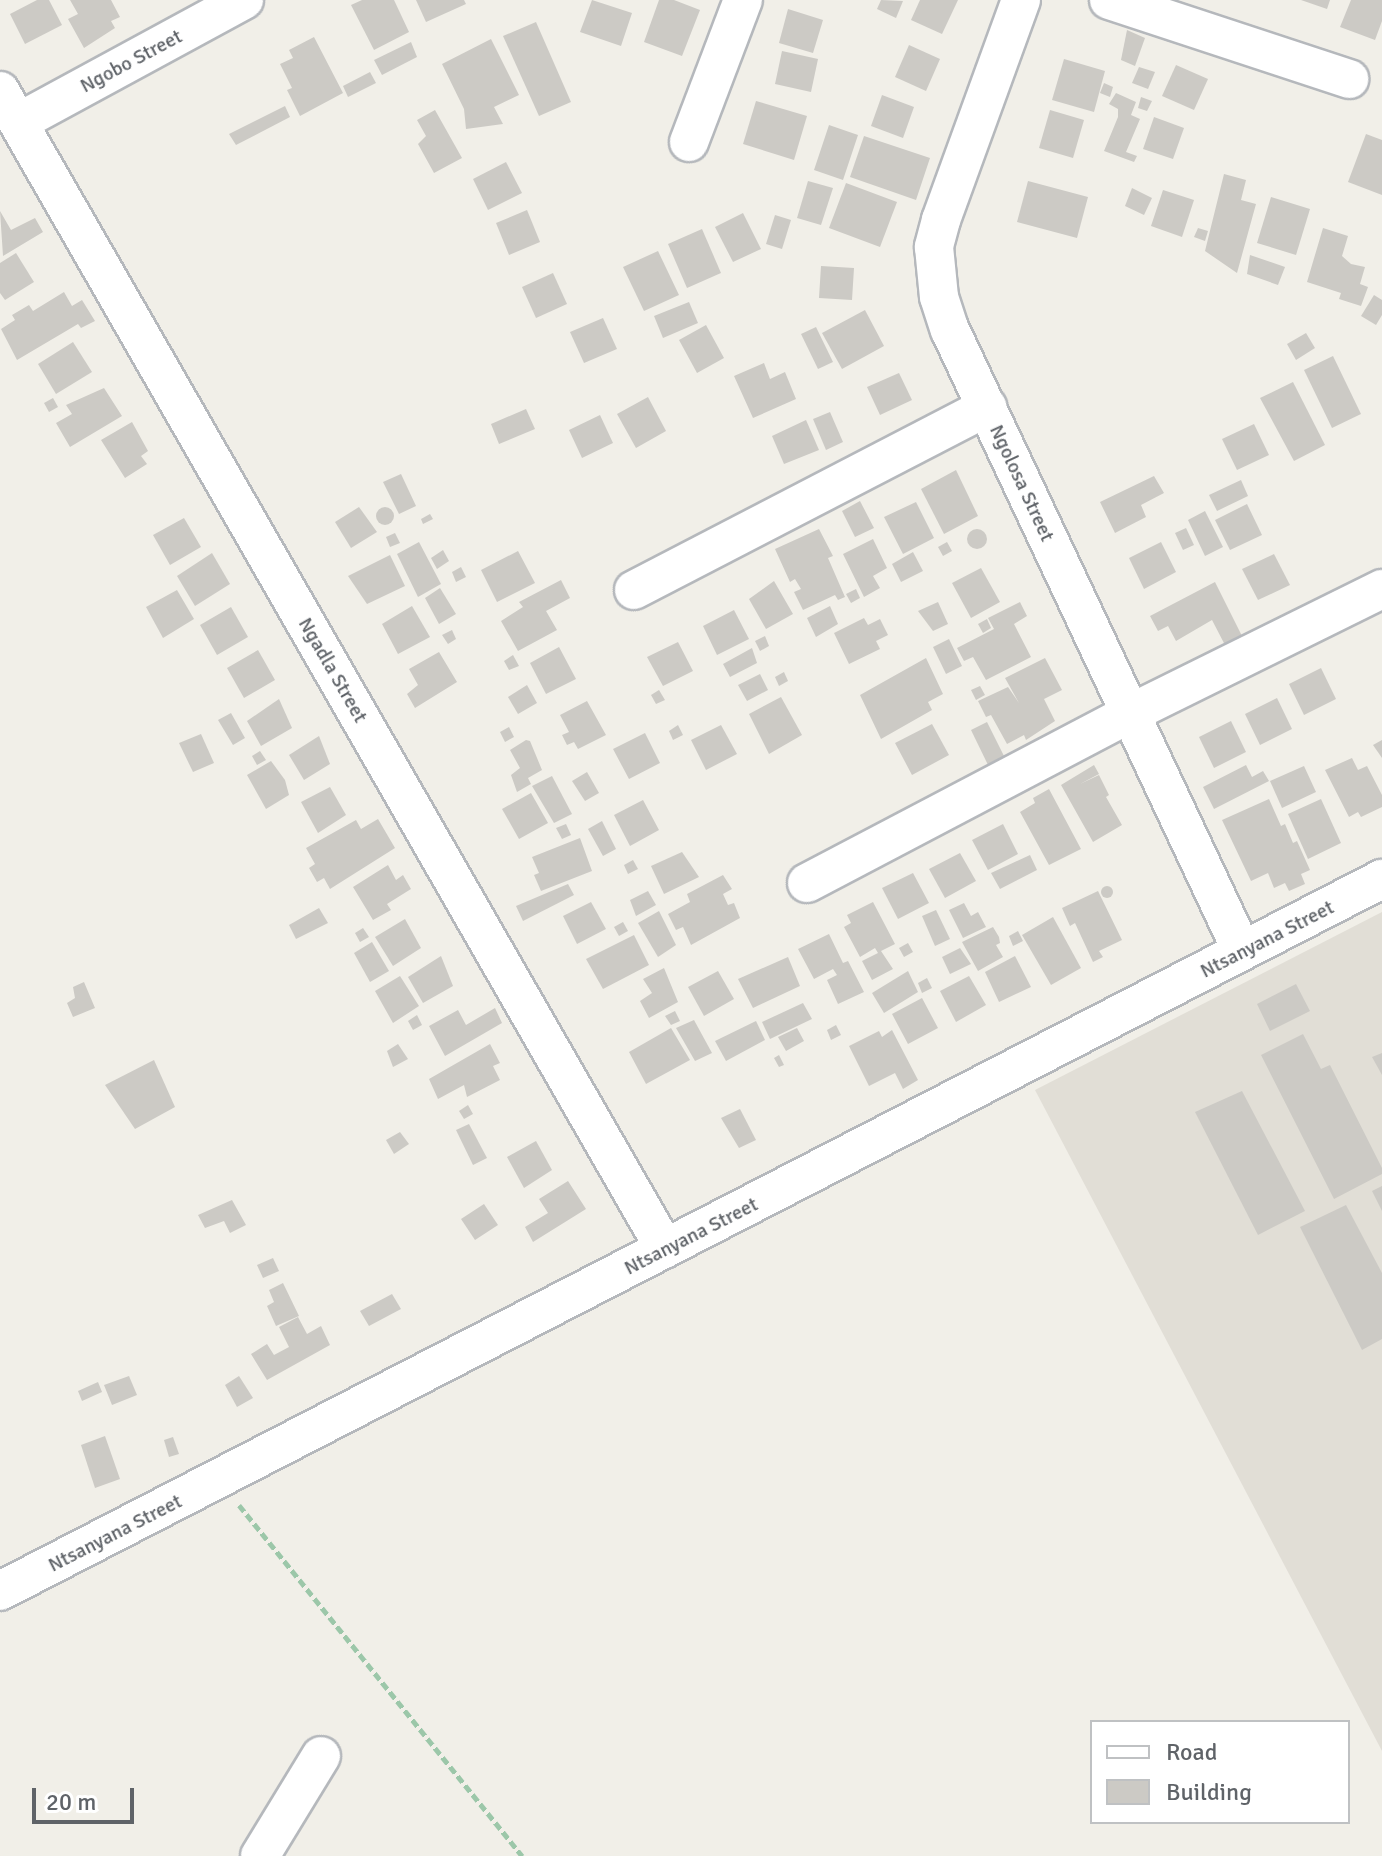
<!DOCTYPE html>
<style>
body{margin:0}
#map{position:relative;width:1382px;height:1856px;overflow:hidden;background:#f1efe8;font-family:Signika,sans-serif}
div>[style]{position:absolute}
.education>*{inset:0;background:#e1ded6}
.building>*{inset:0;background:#cccac5}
.round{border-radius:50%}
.path>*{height:5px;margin-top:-2.5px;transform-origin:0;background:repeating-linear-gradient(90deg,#9cc7a9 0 8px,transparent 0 12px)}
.roads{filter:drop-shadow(2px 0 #b5b8bc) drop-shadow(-2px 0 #b5b8bc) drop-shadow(0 2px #b5b8bc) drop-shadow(0 -2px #b5b8bc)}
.minor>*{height:38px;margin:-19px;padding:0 19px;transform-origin:19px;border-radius:19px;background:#fff}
span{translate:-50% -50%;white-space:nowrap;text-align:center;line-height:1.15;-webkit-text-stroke:8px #fff;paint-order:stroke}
.street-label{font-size:20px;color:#5f6368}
.legend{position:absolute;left:1090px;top:1720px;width:260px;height:104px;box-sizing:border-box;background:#fff;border:2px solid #bfc1c3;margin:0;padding:10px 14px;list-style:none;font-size:24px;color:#5f6368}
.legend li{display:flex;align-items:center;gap:16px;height:40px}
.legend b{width:40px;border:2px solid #bfc1c3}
.scale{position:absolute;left:32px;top:1788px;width:102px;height:36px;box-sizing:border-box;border:4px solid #5f6368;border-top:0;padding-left:10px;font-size:24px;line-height:28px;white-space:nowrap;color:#5f6368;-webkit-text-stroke:6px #fff;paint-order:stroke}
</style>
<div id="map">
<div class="education">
<i style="clip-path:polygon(1382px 912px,1382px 1751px,1035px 1090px)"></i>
</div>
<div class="building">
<i style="clip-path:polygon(37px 0,49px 0,62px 25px,25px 44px,10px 14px)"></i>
<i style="clip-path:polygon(70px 0,111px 0,120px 17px,111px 21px,115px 28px,84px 48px,68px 19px,78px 14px)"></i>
<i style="clip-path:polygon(362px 0,394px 0,409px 32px,374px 50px,351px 5px)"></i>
<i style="clip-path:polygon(416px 0,464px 0,466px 4px,426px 22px)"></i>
<i style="clip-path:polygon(592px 0,632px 13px,621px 46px,580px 32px)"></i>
<i style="clip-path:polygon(659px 0,674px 0,700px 10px,682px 56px,644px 42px)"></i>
<i style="clip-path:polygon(881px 0,903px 1px,896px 18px,877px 9px)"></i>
<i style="clip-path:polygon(920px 0,958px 0,942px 34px,911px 20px)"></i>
<i style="clip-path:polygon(1301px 0,1330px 0,1327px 9px)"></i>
<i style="clip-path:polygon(1351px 0,1382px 0,1382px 21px,1375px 40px,1340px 27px)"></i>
<i style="clip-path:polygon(788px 9px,823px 20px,813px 53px,779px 43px)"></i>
<i style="clip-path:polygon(536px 22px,571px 102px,539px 116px,503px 36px)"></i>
<i style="clip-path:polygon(1127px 30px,1145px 38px,1135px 66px,1121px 60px)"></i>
<i style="clip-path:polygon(314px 37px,343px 93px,300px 116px,287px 90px,292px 88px,280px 64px,293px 58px,289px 50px)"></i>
<i style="clip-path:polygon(491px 39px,519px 95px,494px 107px,503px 124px,466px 129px,464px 109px,442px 64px)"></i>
<i style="clip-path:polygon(411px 42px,417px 57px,382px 75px,374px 60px)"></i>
<i style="clip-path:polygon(909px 45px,940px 59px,926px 91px,895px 77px)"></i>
<i style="clip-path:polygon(782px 51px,818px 59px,811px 92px,775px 84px)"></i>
<i style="clip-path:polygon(1064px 59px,1105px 71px,1094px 112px,1052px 100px)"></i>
<i style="clip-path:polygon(1176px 65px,1208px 79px,1194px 110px,1162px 96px)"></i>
<i style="clip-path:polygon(1139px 67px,1155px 72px,1148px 89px,1132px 83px)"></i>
<i style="clip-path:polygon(370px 72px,376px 83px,348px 97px,343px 86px)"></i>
<i style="clip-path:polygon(1104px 83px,1113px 87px,1110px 97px,1100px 93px)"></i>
<i style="clip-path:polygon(1116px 93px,1136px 102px,1131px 115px,1140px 119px,1126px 152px,1137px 156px,1134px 162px,1104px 151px,1118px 117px,1118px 109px,1109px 104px)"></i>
<i style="clip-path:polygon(882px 95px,914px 107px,903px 138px,871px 126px)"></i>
<i style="clip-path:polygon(1141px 97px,1152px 101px,1147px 111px,1138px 108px)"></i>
<i style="clip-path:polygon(756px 101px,807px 116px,794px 160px,743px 144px)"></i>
<i style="clip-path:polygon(285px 106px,290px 117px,236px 145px,229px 134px)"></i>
<i style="clip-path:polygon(435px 110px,462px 158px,434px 173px,418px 144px,426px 136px,417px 120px)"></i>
<i style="clip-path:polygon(1050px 110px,1084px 120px,1073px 158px,1039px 148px)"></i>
<i style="clip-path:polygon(1154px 117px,1184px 128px,1173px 159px,1143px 149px)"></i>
<i style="clip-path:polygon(829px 125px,858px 135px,843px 180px,814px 170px)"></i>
<i style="clip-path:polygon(1366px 134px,1382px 140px,1382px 195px,1348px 182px)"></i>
<i style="clip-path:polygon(864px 136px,930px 158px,916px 200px,850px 177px)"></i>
<i style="clip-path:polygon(506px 162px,522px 193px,488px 210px,473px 179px)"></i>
<i style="clip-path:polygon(1224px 174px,1246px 180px,1241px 200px,1256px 204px,1237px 273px,1205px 251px)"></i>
<i style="clip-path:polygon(808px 181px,833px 188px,821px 225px,797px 218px)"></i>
<i style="clip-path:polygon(1028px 181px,1088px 197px,1077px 238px,1017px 222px)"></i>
<i style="clip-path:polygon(846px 183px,897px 202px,880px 247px,829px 228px)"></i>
<i style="clip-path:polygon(1132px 188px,1152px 198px,1144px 215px,1125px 206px)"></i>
<i style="clip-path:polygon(1163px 190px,1194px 200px,1182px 237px,1151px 226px)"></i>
<i style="clip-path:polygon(1271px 197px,1310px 209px,1296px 255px,1257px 243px)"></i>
<i style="clip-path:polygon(527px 210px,540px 242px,509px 255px,496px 223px)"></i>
<i style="clip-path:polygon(0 211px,11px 230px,35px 218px,43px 232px,3px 256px)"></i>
<i style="clip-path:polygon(743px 213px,761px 249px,733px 262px,715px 227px)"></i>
<i style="clip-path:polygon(775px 215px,791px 220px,782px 249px,766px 244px)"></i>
<i style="clip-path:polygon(1198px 228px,1208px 231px,1205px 241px,1194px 237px)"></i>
<i style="clip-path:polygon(1323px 228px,1348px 236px,1342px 256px,1351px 264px,1365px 267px,1360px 284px,1368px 287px,1361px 306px,1339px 299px,1341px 293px,1307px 282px)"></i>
<i style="clip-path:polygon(702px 229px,721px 273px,687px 288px,668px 244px)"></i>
<i style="clip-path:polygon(658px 251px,679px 295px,644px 311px,623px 267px)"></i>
<i style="clip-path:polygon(16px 253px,34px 282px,5px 300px,0 293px,0 263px)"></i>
<i style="clip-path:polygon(1250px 255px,1285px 267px,1278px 285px,1247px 274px)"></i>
<i style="clip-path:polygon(821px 266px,854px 268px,852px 300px,819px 298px)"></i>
<i style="clip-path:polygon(553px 273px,567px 304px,536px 318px,522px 287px)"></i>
<i style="clip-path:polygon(64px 292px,72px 306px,82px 300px,95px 321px,81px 328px,78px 324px,17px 360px,1px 329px,15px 320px,12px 315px,29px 305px,33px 311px)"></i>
<i style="clip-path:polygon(1374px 295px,1382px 300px,1382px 315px,1376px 325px,1361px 316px)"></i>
<i style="clip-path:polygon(689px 302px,698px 323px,663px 338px,654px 316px)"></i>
<i style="clip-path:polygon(865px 310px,884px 346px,842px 369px,822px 333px)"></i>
<i style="clip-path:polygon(603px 318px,617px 349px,584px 363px,570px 332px)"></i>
<i style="clip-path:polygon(706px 325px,724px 358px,697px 373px,679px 340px)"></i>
<i style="clip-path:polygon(816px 327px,833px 362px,818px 369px,801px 334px)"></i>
<i style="clip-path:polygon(1306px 333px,1315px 348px,1296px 360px,1287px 344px)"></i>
<i style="clip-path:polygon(73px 342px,92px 372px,56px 394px,38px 364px)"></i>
<i style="clip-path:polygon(1333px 356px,1361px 414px,1332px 428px,1304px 370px)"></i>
<i style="clip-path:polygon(764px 363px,770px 379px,785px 372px,796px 399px,753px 418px,734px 376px)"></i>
<i style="clip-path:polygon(899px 373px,912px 400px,880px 415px,867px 387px)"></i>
<i style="clip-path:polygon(1293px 382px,1325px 445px,1294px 461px,1260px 398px)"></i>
<i style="clip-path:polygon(104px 388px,122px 416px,70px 447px,56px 423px,72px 414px,66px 405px)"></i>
<i style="clip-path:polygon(648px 397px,666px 431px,636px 448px,617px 414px)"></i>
<i style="clip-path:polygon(53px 398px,58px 407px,49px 412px,44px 403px)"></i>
<i style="clip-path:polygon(526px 409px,535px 429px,499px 444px,491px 424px)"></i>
<i style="clip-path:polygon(830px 412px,843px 442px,826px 450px,813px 419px)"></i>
<i style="clip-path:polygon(600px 415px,613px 443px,582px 458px,569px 430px)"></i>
<i style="clip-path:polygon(806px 420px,819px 450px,784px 464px,772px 436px)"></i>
<i style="clip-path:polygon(132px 422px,148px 451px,141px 456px,147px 464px,125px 478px,101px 440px)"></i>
<i style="clip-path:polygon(1254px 424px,1269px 455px,1237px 470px,1222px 439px)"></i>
<i style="clip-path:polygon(956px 470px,978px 516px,944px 534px,921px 489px)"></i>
<i style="clip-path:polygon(401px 474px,416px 506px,399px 514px,383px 482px)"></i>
<i style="clip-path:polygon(1154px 476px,1164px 493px,1141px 505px,1146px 517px,1115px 533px,1100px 502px)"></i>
<i style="clip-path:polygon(1241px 480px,1248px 496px,1217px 511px,1209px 495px)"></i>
<i style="clip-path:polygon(860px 501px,874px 528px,855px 537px,842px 511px)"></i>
<i style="clip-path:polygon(916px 502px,934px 538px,903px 554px,884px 517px)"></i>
<i style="clip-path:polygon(1247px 504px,1262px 535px,1230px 550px,1215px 520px)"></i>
<i class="round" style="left:376px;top:507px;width:18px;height:18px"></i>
<i style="clip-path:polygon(359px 507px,377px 532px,351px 548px,335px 522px)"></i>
<i style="clip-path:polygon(1205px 511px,1223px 547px,1205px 556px,1188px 520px)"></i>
<i style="clip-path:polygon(430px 514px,433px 519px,423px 524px,421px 519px)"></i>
<i style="clip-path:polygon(184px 518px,201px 547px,170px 565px,153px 535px)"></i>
<i style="clip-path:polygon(1186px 528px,1194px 545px,1183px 550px,1175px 533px)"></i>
<i style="clip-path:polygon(819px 529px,833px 556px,828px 558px,845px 597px,838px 600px,835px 595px,803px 610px,794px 592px,801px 589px,795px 579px,790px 582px,775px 549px)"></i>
<i class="round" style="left:967px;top:529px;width:20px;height:20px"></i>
<i style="clip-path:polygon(395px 533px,400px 543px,390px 547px,386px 537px)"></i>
<i style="clip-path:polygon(873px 539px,887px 568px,873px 576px,880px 588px,864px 597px,843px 554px)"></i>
<i style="clip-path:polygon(419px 542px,441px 584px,418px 597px,397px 554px)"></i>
<i style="clip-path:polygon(947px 542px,952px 551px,943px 556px,938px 547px)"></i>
<i style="clip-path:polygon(1161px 542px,1176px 572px,1144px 589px,1129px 558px)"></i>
<i style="clip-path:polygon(443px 550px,449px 561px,437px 569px,431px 558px)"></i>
<i style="clip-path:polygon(518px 551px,535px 583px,497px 602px,481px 570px)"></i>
<i style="clip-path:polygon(913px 552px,923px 571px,901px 582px,892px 564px)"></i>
<i style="clip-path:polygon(212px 553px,230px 584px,195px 606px,177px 576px)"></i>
<i style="clip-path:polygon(1274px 554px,1290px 585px,1258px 600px,1242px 569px)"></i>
<i style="clip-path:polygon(390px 555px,405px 586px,367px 604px,348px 576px)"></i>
<i style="clip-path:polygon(461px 567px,466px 577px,456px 582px,452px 572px)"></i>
<i style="clip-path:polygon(981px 568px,1000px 602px,971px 618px,952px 583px)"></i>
<i style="clip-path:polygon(561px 580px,570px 598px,546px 611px,557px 630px,518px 651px,501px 621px,523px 607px,519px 602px)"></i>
<i style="clip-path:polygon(774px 581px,793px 614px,766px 629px,749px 599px)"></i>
<i style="clip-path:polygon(1215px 582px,1243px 638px,1226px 647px,1212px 620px,1176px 641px,1168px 626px,1158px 631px,1150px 616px)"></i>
<i style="clip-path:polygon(440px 588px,456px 614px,439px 624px,425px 598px)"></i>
<i style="clip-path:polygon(856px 589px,860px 598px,851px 603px,846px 594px)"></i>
<i style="clip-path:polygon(177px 590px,194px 619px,163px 638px,146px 607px)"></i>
<i style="clip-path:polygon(938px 602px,948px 624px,933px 631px,918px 611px)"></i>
<i style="clip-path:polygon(1020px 602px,1027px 616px,1014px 624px,1031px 657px,986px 680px,973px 657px,964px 661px,957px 648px,994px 629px,988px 618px)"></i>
<i style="clip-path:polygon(412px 606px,430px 637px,398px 654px,382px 624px)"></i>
<i style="clip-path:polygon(830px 606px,838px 624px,816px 637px,807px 618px)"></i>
<i style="clip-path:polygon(231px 607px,248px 637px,217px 655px,200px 625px)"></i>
<i style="clip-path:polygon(734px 610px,749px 639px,717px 655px,703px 626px)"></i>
<i style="clip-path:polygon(864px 618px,868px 625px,880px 619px,888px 635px,876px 641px,880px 649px,849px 664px,834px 633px)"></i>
<i style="clip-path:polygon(987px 619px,991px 628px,983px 633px,978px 624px)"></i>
<i style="clip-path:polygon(452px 630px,456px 639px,448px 644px,442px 635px)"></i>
<i style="clip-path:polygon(765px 636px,769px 646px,760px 651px,755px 641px)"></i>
<i style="clip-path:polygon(949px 639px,962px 666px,946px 674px,933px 647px)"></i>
<i style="clip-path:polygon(678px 642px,693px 671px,663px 686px,647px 657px)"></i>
<i style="clip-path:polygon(559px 647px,576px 679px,546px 694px,530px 663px)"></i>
<i style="clip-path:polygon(752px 648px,757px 663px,730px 677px,723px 664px)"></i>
<i style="clip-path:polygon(258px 650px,275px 680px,244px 698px,227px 668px)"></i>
<i style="clip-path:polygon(439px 652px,457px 682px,415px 708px,407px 694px,418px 685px,409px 669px)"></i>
<i style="clip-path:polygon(513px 655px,519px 666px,509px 670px,504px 661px)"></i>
<i style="clip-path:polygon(926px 658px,943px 694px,928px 702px,932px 710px,881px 739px,860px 695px)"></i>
<i style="clip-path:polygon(1045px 658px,1062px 690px,1044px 699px,1055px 721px,1026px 740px,1024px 735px,1007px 744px,991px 715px,986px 717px,978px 701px,1008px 687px,1019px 703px,1005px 678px)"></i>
<i style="clip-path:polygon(1321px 668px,1336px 699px,1304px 715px,1289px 684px)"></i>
<i style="clip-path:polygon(784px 672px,788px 681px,779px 686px,775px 677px)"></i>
<i style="clip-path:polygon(760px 674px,768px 690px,747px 701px,738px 685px)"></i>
<i style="clip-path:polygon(527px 685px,537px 703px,518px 714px,508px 697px)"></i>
<i style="clip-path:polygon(980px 686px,985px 695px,976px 700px,971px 690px)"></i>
<i style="clip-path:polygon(659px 690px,665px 700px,656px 704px,651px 695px)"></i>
<i style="clip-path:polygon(781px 697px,802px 735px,769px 754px,749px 714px)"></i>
<i style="clip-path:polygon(1277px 698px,1292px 729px,1260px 745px,1245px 714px)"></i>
<i style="clip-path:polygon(279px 699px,292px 728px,261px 746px,247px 721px)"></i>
<i style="clip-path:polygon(587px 701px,606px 735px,578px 749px,574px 742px,567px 745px,562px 735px,569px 732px,560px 715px)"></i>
<i style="clip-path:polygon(231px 713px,245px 738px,233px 745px,218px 720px)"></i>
<i style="clip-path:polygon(1231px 721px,1246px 752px,1214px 768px,1199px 737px)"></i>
<i style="clip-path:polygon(987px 722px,1005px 758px,989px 767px,971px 730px)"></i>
<i style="clip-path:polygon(932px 724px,949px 755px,912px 775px,895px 743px)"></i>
<i style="clip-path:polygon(678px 725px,683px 735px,673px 740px,669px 731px)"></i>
<i style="clip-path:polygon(721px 725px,737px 754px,706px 770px,691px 740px)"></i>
<i style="clip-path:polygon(509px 727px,514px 737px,505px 742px,500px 732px)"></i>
<i style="clip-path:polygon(645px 733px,660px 763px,629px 779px,613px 749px)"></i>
<i style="clip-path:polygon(201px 734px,214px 763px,193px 772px,179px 743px)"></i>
<i style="clip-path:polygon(319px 736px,330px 764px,304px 780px,289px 755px)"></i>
<i style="clip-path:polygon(526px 740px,530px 741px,542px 770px,528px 778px,531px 784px,517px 792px,511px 775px,520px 768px,510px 750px)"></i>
<i style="clip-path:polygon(1382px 740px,1382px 758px,1373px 745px)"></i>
<i style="clip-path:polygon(260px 751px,266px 760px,257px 765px,252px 756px)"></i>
<i style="clip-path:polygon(1352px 758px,1358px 770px,1367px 766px,1382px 795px,1382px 807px,1361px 817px,1358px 812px,1349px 817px,1325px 770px)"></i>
<i style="clip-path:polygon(271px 761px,285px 780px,289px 795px,266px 809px,247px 775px)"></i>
<i style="clip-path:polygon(1094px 765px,1099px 774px,1080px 784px,1099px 775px,1109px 795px,1106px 797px,1122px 825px,1093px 842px,1061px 785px)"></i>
<i style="clip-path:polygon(1246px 765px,1252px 777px,1263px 771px,1269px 781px,1214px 809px,1203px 787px)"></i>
<i style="clip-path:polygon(1304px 766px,1316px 792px,1282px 808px,1270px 781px)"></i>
<i style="clip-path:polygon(587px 772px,599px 793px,585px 801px,572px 781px)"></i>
<i style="clip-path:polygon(552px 776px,572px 814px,554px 823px,532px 786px)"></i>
<i style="clip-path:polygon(330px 787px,346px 815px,318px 833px,301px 802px)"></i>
<i style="clip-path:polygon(1049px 789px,1081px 849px,1049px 865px,1020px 812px,1035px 803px,1033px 798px)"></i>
<i style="clip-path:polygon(531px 793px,548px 823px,519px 839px,502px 809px)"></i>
<i style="clip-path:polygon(1269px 799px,1281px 826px,1285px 824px,1293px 843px,1297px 841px,1310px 870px,1301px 874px,1305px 884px,1289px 891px,1285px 883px,1274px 888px,1268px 873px,1251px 881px,1222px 820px)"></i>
<i style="clip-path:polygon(1321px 799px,1341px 843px,1308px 859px,1288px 814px)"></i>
<i style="clip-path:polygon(643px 800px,659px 830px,630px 846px,614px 815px)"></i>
<i style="clip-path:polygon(378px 819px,395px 848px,330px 889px,324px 878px,317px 882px,309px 868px,315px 864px,306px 848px,356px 820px,361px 829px)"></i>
<i style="clip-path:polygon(602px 821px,616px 849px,603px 856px,588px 829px)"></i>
<i style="clip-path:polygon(566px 824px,571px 835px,562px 839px,556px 828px)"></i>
<i style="clip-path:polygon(1003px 824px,1018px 854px,988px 870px,972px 840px)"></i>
<i style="clip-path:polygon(580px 838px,592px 871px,541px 891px,534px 875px,539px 873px,532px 857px)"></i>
<i style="clip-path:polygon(682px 852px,699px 877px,664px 894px,651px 866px)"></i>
<i style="clip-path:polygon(960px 853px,976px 881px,945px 898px,929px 869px)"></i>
<i style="clip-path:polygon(1030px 855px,1037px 870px,1000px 889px,991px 873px)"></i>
<i style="clip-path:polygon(633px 860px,638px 869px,628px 874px,624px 865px)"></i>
<i style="clip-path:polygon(388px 865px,396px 880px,403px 875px,411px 889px,387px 904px,391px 910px,373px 920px,353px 887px)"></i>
<i style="clip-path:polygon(913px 873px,929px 903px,898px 919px,882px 888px)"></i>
<i style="clip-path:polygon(723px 875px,732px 889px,723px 894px,728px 905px,734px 903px,740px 918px,691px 945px,683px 927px,676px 930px,668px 914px,690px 902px,687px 894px)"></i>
<i style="clip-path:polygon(568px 884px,574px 895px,523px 921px,516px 906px)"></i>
<i class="round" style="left:1101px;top:886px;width:12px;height:12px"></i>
<i style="clip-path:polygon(648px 891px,656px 905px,636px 916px,630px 900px)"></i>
<i style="clip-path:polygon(1098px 891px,1122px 940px,1099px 951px,1103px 957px,1093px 962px,1075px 923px,1070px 926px,1062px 908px)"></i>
<i style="clip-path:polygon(591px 902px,606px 929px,577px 944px,563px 916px)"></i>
<i style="clip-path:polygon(873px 902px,895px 944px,881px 951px,893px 969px,872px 980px,862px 961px,878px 953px,875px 948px,860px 957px,844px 927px,851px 923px,847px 915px)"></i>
<i style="clip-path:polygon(964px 903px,971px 916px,978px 912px,986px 927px,963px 938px,949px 910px)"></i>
<i style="clip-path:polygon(319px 908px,328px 923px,296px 939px,289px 925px)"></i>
<i style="clip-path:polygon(936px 910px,950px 939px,935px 946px,922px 916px)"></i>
<i style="clip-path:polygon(659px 911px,676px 945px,658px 957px,638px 923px)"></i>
<i style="clip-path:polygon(1053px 917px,1081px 968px,1051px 985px,1022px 935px)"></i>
<i style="clip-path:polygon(405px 919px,421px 948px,393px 966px,375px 937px)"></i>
<i style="clip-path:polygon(623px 922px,628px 931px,619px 936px,614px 927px)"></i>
<i style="clip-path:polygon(993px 927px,999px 937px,1000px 943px,996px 945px,1003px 957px,978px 971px,962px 942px)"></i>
<i style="clip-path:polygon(363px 928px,369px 937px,360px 942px,355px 933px)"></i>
<i style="clip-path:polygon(1018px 931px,1023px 941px,1013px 946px,1009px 936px)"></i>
<i style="clip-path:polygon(829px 934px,843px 963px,848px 961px,864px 992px,838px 1004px,827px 980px,837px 975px,833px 969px,814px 979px,798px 949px)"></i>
<i style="clip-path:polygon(634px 935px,649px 965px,603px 989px,586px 959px)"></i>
<i style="clip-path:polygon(372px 942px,389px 971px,370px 982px,354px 953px)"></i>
<i style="clip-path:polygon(908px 943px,913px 952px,904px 957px,899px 948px)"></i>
<i style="clip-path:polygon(960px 948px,971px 964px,950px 974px,942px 957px)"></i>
<i style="clip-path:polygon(441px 956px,453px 986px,423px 1003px,408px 977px)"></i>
<i style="clip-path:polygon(1015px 956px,1031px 987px,999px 1002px,985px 972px)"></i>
<i style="clip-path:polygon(788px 957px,800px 986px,753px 1008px,738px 979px)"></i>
<i style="clip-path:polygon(664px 968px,678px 1002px,649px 1018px,640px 1001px,652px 993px,643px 979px)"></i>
<i style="clip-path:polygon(718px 971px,734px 999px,704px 1016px,688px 987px)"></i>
<i style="clip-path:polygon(908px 971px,918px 992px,884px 1013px,872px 993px)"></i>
<i style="clip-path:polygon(400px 976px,419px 1006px,393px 1023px,375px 991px)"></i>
<i style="clip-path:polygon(969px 976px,986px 1005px,956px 1022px,940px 991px)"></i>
<i style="clip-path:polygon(927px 978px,932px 988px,922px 993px,918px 983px)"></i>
<i style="clip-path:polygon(84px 982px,95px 1008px,73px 1017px,67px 1003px,75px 998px,73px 987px)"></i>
<i style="clip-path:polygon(1296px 984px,1310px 1011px,1270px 1031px,1257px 1004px)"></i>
<i style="clip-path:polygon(922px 998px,938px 1028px,908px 1044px,892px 1014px)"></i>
<i style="clip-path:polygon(803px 1003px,812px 1019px,770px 1039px,762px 1022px)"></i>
<i style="clip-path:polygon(495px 1008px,502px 1023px,445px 1056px,429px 1026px,458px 1010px,466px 1025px)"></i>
<i style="clip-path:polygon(675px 1011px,680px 1021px,671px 1025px,665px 1016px)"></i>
<i style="clip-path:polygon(417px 1015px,422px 1025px,413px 1030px,408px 1021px)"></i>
<i style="clip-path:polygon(694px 1020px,712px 1053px,695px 1061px,676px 1028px)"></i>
<i style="clip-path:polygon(756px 1021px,765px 1040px,726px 1061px,715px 1041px)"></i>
<i style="clip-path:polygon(836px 1025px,841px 1035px,831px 1040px,827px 1030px)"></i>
<i style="clip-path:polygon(671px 1028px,690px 1060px,646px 1084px,629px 1052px)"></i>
<i style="clip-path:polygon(797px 1028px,804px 1041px,786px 1051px,778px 1037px)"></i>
<i style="clip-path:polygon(892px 1030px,918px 1080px,903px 1089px,895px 1073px,869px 1086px,849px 1046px,879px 1031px,882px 1037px)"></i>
<i style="clip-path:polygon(1303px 1034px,1321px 1069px,1330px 1065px,1382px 1168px,1382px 1174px,1334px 1199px,1261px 1055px)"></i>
<i style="clip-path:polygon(398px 1044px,408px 1059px,393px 1067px,387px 1051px)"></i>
<i style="clip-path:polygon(490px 1044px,500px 1063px,493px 1066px,500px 1080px,467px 1097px,464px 1085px,438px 1099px,429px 1079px)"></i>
<i style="clip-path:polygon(1382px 1053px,1382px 1075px,1372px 1057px)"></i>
<i style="clip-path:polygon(779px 1055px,784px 1065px,779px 1067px,774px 1058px)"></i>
<i style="clip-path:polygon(154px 1060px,175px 1107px,135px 1129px,105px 1085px)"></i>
<i style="clip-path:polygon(1242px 1091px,1305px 1211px,1258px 1235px,1195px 1112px)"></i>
<i style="clip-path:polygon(468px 1105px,473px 1114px,464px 1119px,459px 1111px)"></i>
<i style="clip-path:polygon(740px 1109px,756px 1140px,739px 1148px,721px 1118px)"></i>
<i style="clip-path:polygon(469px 1124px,487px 1158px,473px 1165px,456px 1130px)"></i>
<i style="clip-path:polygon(400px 1132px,409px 1144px,394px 1154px,386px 1140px)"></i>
<i style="clip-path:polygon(536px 1141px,552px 1170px,524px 1188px,507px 1157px)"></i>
<i style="clip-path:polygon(568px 1181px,586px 1209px,533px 1242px,525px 1227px,548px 1213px,539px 1199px)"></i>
<i style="clip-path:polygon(1382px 1186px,1382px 1211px,1372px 1191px)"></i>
<i style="clip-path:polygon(232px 1200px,246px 1225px,230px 1233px,224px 1221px,205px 1228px,198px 1215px)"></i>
<i style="clip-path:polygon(484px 1204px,498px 1225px,475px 1240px,461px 1219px)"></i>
<i style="clip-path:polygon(1346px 1205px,1382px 1273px,1382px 1339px,1362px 1350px,1300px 1227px)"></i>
<i style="clip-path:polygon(273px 1258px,279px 1271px,263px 1278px,257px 1265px)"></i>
<i style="clip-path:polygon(283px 1283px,299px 1316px,276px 1326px,267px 1306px,274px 1302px,269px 1290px)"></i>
<i style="clip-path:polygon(392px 1294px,401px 1309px,369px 1326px,360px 1311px)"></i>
<i style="clip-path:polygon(298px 1317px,307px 1334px,321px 1326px,330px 1345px,267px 1380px,251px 1354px,267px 1344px,274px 1355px,289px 1347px,279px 1327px)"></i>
<i style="clip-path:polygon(129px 1376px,137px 1395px,112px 1405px,104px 1385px)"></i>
<i style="clip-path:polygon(239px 1376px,253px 1398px,237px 1407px,225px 1385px)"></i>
<i style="clip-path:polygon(98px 1382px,102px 1392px,82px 1401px,78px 1391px)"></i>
<i style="clip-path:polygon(105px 1436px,120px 1479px,95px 1488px,81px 1445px)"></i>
<i style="clip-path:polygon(173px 1437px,179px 1454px,169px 1457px,164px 1440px)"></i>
</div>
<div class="path">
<i style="left:239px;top:1505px;width:451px;rotate:51.1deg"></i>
</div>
<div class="roads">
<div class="minor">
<i style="left:1021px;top:0;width:234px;rotate:110deg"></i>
<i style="left:941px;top:220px;width:28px;rotate:105deg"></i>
<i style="left:934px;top:247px;width:50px;rotate:84.3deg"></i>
<i style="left:939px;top:297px;width:35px;rotate:72deg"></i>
<i style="left:950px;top:330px;width:686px;rotate:64.82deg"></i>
<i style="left:1109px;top:0;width:253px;rotate:18.2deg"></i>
<i style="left:0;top:91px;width:1335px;rotate:60.13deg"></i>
<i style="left:19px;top:122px;width:256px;rotate:-28.5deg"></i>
<i style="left:689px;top:142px;width:152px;rotate:-69.2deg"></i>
<i style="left:634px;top:590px;width:398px;rotate:-27.4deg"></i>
<i style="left:807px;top:883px;width:366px;rotate:-27.7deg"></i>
<i style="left:1131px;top:713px;width:280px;rotate:-26.3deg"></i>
<i style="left:0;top:1591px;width:1555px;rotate:-27.26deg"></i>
<i style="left:260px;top:1856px;width:117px;rotate:-58.6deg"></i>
</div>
</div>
<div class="street-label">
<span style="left:131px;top:61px;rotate:-28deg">Ngobo Street</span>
<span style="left:1022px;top:483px;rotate:65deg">Ngolosa Street</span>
<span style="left:333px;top:670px;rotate:60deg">Ngadla Street</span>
<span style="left:1267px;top:939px;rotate:-27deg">Ntsanyana Street</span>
<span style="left:691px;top:1236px;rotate:-27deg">Ntsanyana Street</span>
<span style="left:115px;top:1533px;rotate:-27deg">Ntsanyana Street</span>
</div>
<ul class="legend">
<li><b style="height:10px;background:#fff"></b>Road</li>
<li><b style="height:22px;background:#cccac5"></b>Building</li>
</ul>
<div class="scale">20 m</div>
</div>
